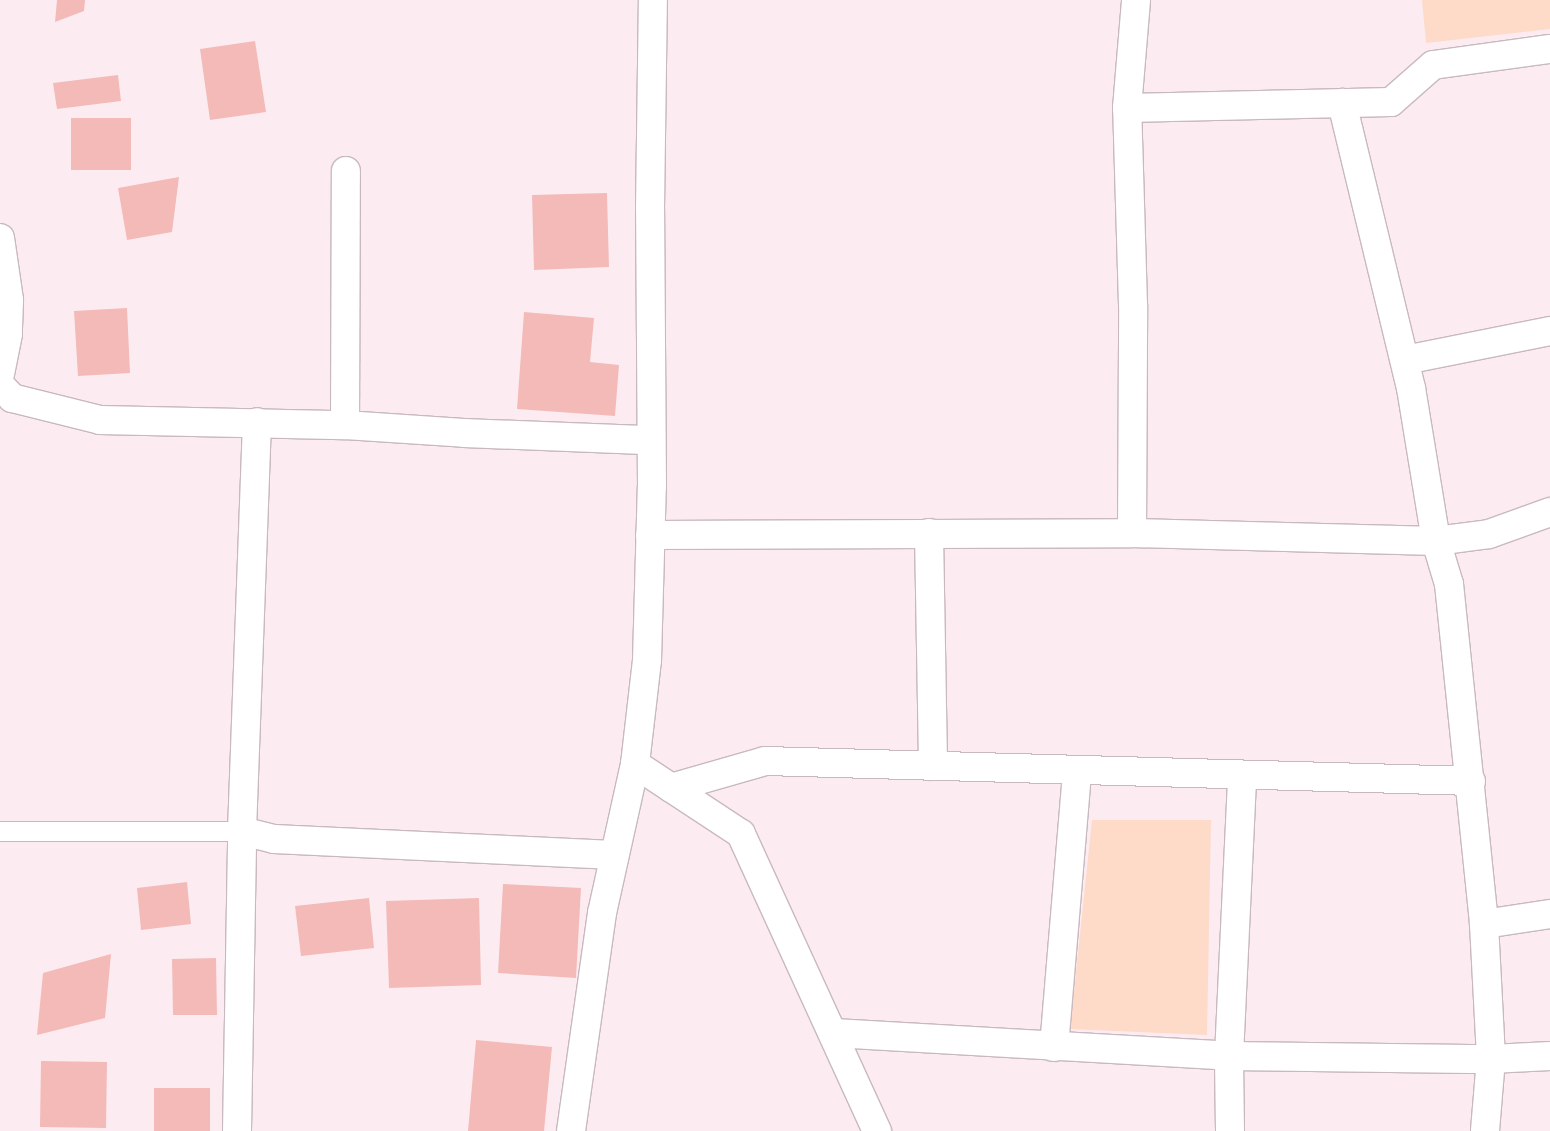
<!DOCTYPE html>
<style>
body{margin:0}
#map{position:relative;width:1550px;height:1131px;overflow:hidden;background:#fcecf2;font-family:Literata,serif}
div>[style]{position:absolute}
.green>*{inset:0;background:#fedac9}
.building>*{inset:0;background:#f3bab8}
.roads{filter:drop-shadow(1px 0 #c8b9bf) drop-shadow(-1px 0 #c8b9bf) drop-shadow(0 1px #c8b9bf) drop-shadow(0 -1px #c8b9bf)}
.lane>*{height:19px;margin:-9.5px;padding:0 9.5px;transform-origin:9.5px;border-radius:9.5px;background:#fff}
.street>*{height:28px;margin:-14px;padding:0 14px;transform-origin:14px;border-radius:14px;background:#fff}
.secondary>*{height:28px;margin:-14px;padding:0 14px;transform-origin:14px;border-radius:14px;background:#fff}
span{translate:-50% -50%;white-space:nowrap;text-align:center;line-height:1.15;-webkit-text-stroke:4px #fff;paint-order:stroke}
</style>
<div id="map">
<div class="green">
<i style="clip-path:polygon(1422px 0,1550px 0,1550px 29px,1426px 43px)"></i>
<i style="clip-path:polygon(1092px 820px,1211px 820px,1207px 1035px,1070px 1029px)"></i>
</div>
<div class="building">
<i style="clip-path:polygon(57px 0,85px 0,84px 11px,55px 22px)"></i>
<i style="clip-path:polygon(255px 41px,266px 112px,210px 120px,200px 49px)"></i>
<i style="clip-path:polygon(118px 75px,121px 101px,57px 109px,53px 83px)"></i>
<i style="clip-path:polygon(71px 118px,131px 118px,131px 170px,71px 170px)"></i>
<i style="clip-path:polygon(179px 177px,172px 232px,127px 240px,118px 188px)"></i>
<i style="clip-path:polygon(607px 193px,609px 267px,534px 270px,532px 195px)"></i>
<i style="clip-path:polygon(127px 308px,130px 373px,78px 376px,74px 311px)"></i>
<i style="clip-path:polygon(524px 312px,594px 318px,590px 362px,619px 365px,615px 416px,517px 409px)"></i>
<i style="clip-path:polygon(187px 882px,191px 924px,141px 930px,137px 888px)"></i>
<i style="clip-path:polygon(503px 884px,581px 888px,576px 978px,498px 973px)"></i>
<i style="clip-path:polygon(369px 898px,374px 948px,301px 956px,295px 906px)"></i>
<i style="clip-path:polygon(479px 898px,481px 985px,389px 988px,386px 901px)"></i>
<i style="clip-path:polygon(111px 954px,105px 1018px,37px 1035px,43px 973px)"></i>
<i style="clip-path:polygon(216px 958px,217px 1015px,173px 1015px,172px 959px)"></i>
<i style="clip-path:polygon(476px 1040px,552px 1047px,544px 1131px,468px 1131px)"></i>
<i style="clip-path:polygon(41px 1061px,107px 1062px,106px 1128px,40px 1127px)"></i>
<i style="clip-path:polygon(154px 1088px,210px 1088px,210px 1131px,154px 1131px)"></i>
</div>
<div class="roads">
<div class="lane">
<i style="left:0;top:831px;width:242px"></i>
</div>
<div class="street">
<i style="left:1342px;top:103px;width:293px;rotate:76.4deg"></i>
<i style="left:1411px;top:388px;width:155px;rotate:80.7deg"></i>
<i style="left:1436px;top:541px;width:45px;rotate:73.2deg"></i>
<i style="left:1449px;top:584px;width:342px;rotate:84.1deg"></i>
<i style="left:1484px;top:924px;width:135px;rotate:87deg"></i>
<i style="left:1491px;top:1059px;width:72px;rotate:94.8deg"></i>
<i style="left:1127px;top:108px;width:264px;rotate:-1.3deg"></i>
<i style="left:1391px;top:102px;width:56px;rotate:-41.4deg"></i>
<i style="left:1433px;top:65px;width:118px;rotate:-7.8deg"></i>
<i style="left:0;top:238px;width:63px;rotate:81.7deg"></i>
<i style="left:9px;top:300px;width:34px;rotate:92deg"></i>
<i style="left:8px;top:334px;width:41px;rotate:101.3deg"></i>
<i style="left:1405px;top:360px;width:148px;rotate:-11.3deg"></i>
<i style="left:0;top:385px;width:18px;rotate:47deg"></i>
<i style="left:12px;top:398px;width:91px;rotate:14deg"></i>
<i style="left:100px;top:420px;width:245px;rotate:1.2deg"></i>
<i style="left:345px;top:425px;width:119px;rotate:3.8deg"></i>
<i style="left:464px;top:433px;width:186px;rotate:2.2deg"></i>
<i style="left:345px;top:425px;width:254px;rotate:-89.8deg"></i>
<i style="left:929px;top:533px;width:233px;rotate:89deg"></i>
<i style="left:1132px;top:533px;width:228px;rotate:-89.7deg"></i>
<i style="left:1133px;top:305px;width:197px;rotate:-91.7deg"></i>
<i style="left:1127px;top:108px;width:108px;rotate:-85.2deg"></i>
<i style="left:650px;top:535px;width:482px;rotate:-0.2deg"></i>
<i style="left:1132px;top:533px;width:304px;rotate:1.5deg"></i>
<i style="left:1436px;top:541px;width:53px;rotate:-7.5deg"></i>
<i style="left:1489px;top:534px;width:65px;rotate:-19.8deg"></i>
<i style="left:635px;top:764px;width:127px;rotate:33.4deg"></i>
<i style="left:741px;top:834px;width:327px;rotate:65.4deg"></i>
<i style="left:671px;top:788px;width:98px;rotate:-16deg"></i>
<i style="left:765px;top:761px;width:706px;rotate:1.62deg"></i>
<i style="left:242px;top:831px;width:409px;rotate:-87.9deg"></i>
<i style="left:1484px;top:924px;width:67px;rotate:-8.6deg"></i>
<i style="left:834px;top:1033px;width:396px;rotate:3.3deg"></i>
<i style="left:1229px;top:1056px;width:262px;rotate:0.7deg"></i>
<i style="left:1491px;top:1059px;width:59px;rotate:-2.9deg"></i>
<i style="left:1054px;top:1047px;width:277px;rotate:-85.2deg"></i>
<i style="left:237px;top:1131px;width:300px;rotate:-89deg"></i>
<i style="left:242px;top:831px;width:33px;rotate:14deg"></i>
<i style="left:274px;top:839px;width:340px;rotate:2.7deg"></i>
<i style="left:1230px;top:1131px;width:75px;rotate:-90.8deg"></i>
<i style="left:1229px;top:1056px;width:280px;rotate:-87.3deg"></i>
</div>
<div class="secondary">
<i style="left:571px;top:1131px;width:220px;rotate:-81.9deg"></i>
<i style="left:602px;top:913px;width:153px;rotate:-77.5deg"></i>
<i style="left:635px;top:764px;width:105px;rotate:-83.4deg"></i>
<i style="left:647px;top:660px;width:174px;rotate:-88.4deg"></i>
<i style="left:652px;top:486px;width:278px;rotate:-90.4deg"></i>
<i style="left:650px;top:208px;width:208px;rotate:-89.2deg"></i>
</div>
</div>
</div>
